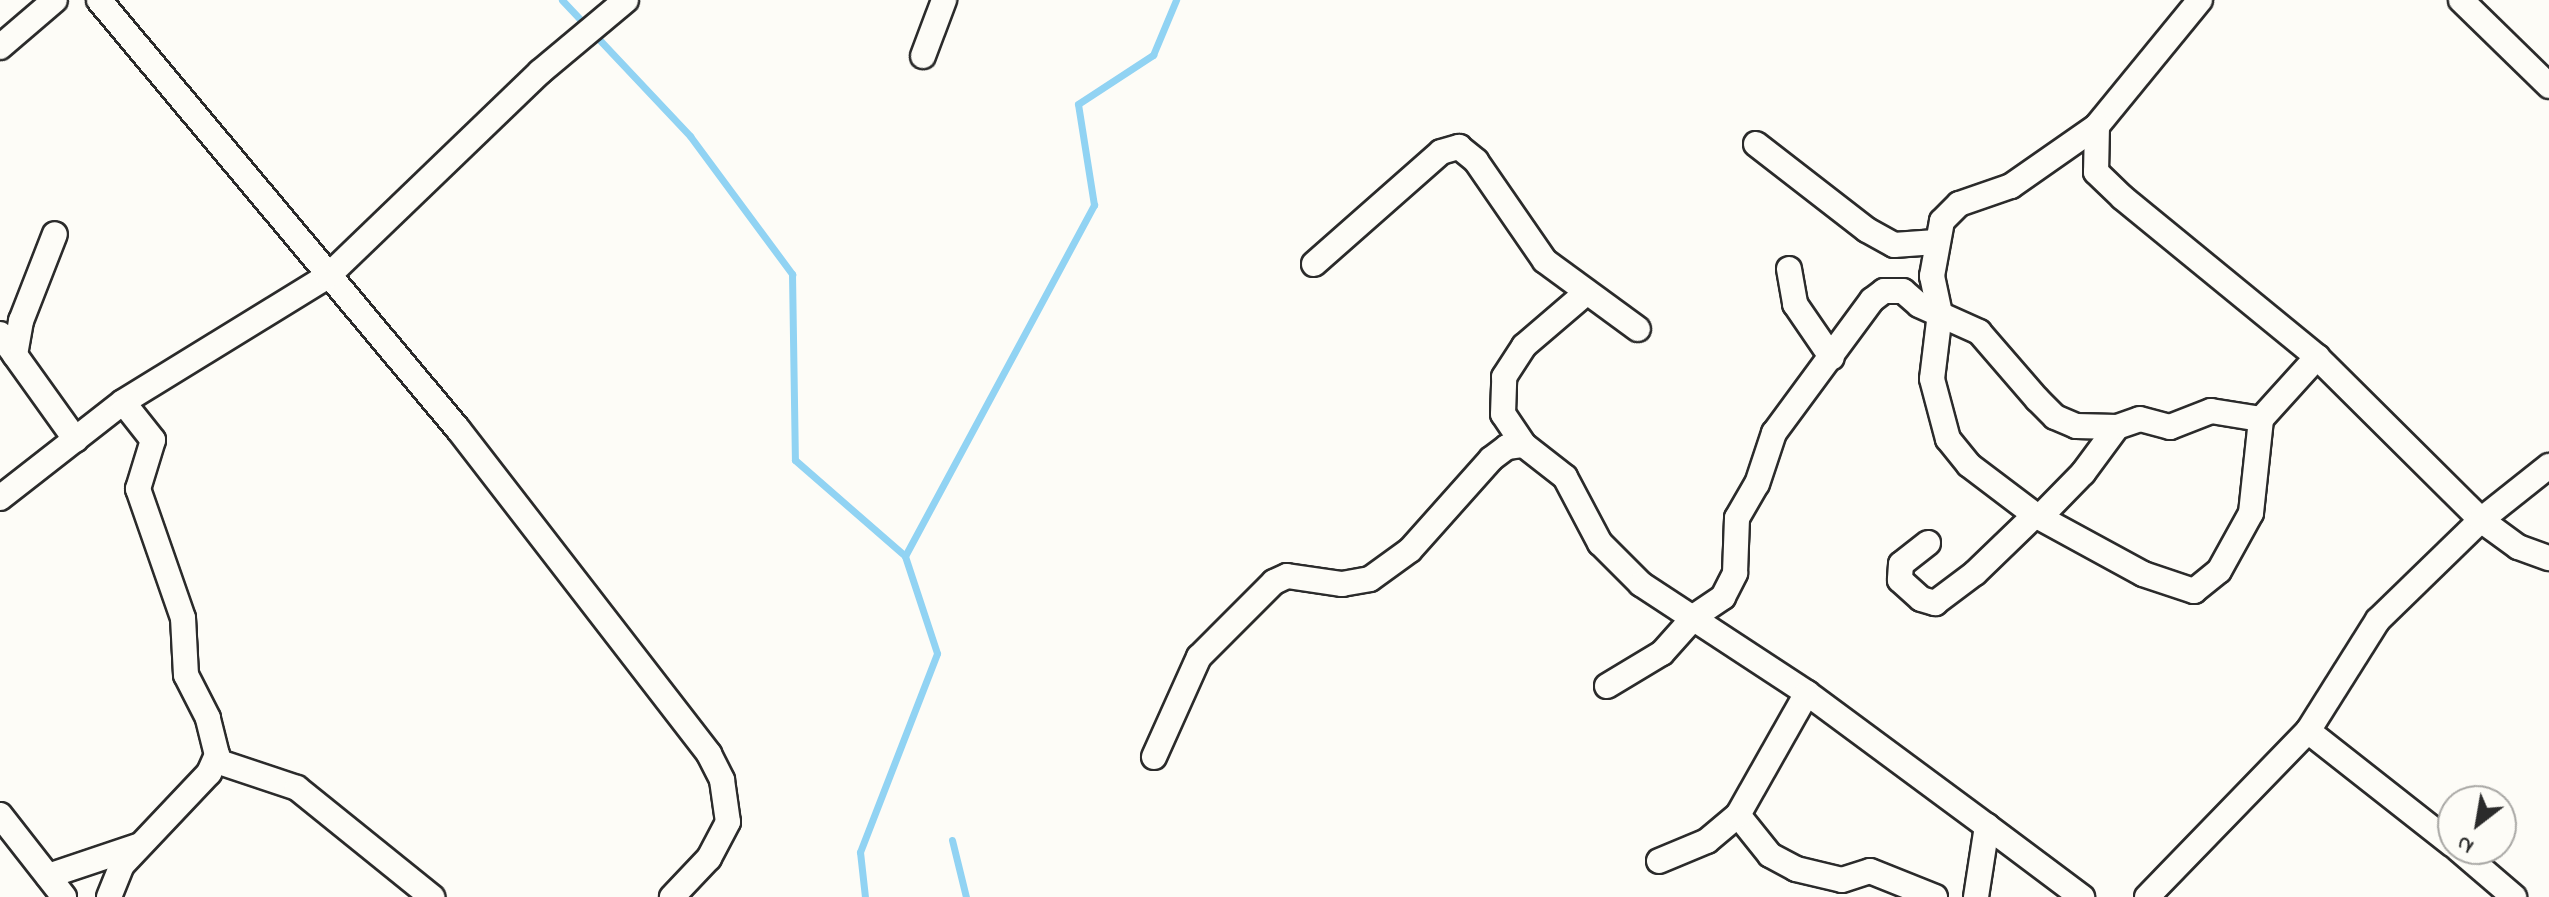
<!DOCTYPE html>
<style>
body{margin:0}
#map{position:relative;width:2549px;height:897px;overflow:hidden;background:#fdfcf7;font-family:"Indie Flower",sans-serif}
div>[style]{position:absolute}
.stream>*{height:7px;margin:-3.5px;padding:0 3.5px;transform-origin:3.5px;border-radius:3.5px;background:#91d3f3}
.roads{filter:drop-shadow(2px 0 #2b2b2b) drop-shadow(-2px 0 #2b2b2b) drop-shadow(0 2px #2b2b2b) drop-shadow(0 -2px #2b2b2b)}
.street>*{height:24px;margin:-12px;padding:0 12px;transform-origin:12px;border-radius:12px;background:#fdfcf7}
span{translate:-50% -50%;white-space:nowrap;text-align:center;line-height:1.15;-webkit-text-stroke:6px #fdfcf7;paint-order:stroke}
.north{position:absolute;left:2437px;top:785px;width:80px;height:80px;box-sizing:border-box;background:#fdfcf7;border:2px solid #a9a8a5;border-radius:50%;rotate:211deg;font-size:22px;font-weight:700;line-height:32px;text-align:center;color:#2b2b2b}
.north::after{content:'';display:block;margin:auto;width:28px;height:36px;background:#2b2b2b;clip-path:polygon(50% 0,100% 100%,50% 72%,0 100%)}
</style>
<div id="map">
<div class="stream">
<i style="left:562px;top:0;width:187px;rotate:46.7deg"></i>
<i style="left:690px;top:136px;width:172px;rotate:53.5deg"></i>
<i style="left:792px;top:274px;width:186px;rotate:89.1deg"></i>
<i style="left:795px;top:460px;width:146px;rotate:41.1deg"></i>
<i style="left:952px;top:840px;width:59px;rotate:76.2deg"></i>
<i style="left:865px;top:897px;width:45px;rotate:-96.3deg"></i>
<i style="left:860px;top:852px;width:213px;rotate:-68.8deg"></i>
<i style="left:937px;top:653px;width:102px;rotate:-108.3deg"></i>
<i style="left:905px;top:556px;width:399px;rotate:-61.7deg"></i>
<i style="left:1094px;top:205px;width:102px;rotate:-99deg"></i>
<i style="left:1078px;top:104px;width:90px;rotate:-33.2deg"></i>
<i style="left:1153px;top:55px;width:60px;rotate:-67.3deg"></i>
</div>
<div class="roads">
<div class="street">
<i style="left:99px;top:0;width:559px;rotate:50.08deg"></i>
<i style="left:458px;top:429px;width:411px;rotate:52.3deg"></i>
<i style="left:709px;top:754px;width:29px;rotate:63deg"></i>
<i style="left:722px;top:780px;width:42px;rotate:81.9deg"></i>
<i style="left:728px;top:822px;width:41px;rotate:117.8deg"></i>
<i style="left:709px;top:858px;width:54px;rotate:133.5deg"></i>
<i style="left:2200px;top:0;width:163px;rotate:129.3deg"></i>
<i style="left:2097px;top:126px;width:105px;rotate:145.1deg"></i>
<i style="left:2011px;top:186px;width:55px;rotate:160.9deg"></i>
<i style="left:1959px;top:204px;width:24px;rotate:135deg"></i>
<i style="left:1942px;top:221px;width:56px;rotate:100.3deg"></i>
<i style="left:1932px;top:276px;width:38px;rotate:78deg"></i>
<i style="left:1940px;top:313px;width:66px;rotate:96.9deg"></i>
<i style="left:1932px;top:379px;width:62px;rotate:75.1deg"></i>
<i style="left:1948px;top:439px;width:33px;rotate:51deg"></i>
<i style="left:1969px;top:465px;width:83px;rotate:37.1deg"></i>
<i style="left:2035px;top:515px;width:123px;rotate:28.6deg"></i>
<i style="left:2143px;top:574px;width:54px;rotate:18.4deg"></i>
<i style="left:2194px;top:591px;width:32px;rotate:-39deg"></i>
<i style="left:2219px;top:571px;width:66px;rotate:-61.1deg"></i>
<i style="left:2251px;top:513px;width:95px;rotate:-83.9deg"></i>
<i style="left:2261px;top:419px;width:84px;rotate:-47.9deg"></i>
<i style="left:2461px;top:0;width:123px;rotate:44.3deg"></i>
<i style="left:0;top:47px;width:72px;rotate:-40.5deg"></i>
<i style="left:923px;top:56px;width:60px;rotate:-69.4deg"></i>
<i style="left:2097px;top:126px;width:46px;rotate:91.2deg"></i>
<i style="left:2096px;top:172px;width:37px;rotate:44deg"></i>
<i style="left:2123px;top:198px;width:251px;rotate:39.3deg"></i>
<i style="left:2317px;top:357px;width:231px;rotate:44.8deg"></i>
<i style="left:2481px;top:520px;width:46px;rotate:36.1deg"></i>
<i style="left:2518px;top:547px;width:33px;rotate:20deg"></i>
<i style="left:1756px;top:144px;width:140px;rotate:37.8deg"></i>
<i style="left:1867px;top:230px;width:31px;rotate:29deg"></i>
<i style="left:1894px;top:245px;width:42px;rotate:-4.1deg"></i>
<i style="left:1314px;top:264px;width:169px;rotate:-41.4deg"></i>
<i style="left:1441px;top:152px;width:19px;rotate:-16deg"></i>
<i style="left:1459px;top:147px;width:22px;rotate:39deg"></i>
<i style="left:1476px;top:161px;width:121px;rotate:55.4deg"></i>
<i style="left:1545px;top:261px;width:115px;rotate:36.2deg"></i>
<i style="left:1789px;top:269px;width:36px;rotate:80deg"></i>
<i style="left:1795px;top:304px;width:65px;rotate:55.6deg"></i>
<i style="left:0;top:334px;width:130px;rotate:54.4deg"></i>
<i style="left:15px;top:355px;width:35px;rotate:-80deg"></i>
<i style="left:21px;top:321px;width:93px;rotate:-68.7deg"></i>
<i style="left:1524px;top:445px;width:37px;rotate:-124deg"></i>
<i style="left:1503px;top:414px;width:37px;rotate:-88deg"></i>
<i style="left:1504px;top:377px;width:37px;rotate:-57deg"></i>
<i style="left:1524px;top:346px;width:82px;rotate:-40.5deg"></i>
<i style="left:0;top:498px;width:156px;rotate:-38deg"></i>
<i style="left:123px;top:402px;width:241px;rotate:-31.6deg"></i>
<i style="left:328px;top:276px;width:294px;rotate:-43.9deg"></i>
<i style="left:540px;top:72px;width:112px;rotate:-39.9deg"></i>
<i style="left:2040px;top:517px;width:62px;rotate:-45.7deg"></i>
<i style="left:2083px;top:473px;width:57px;rotate:-53.5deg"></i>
<i style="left:1928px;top:543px;width:34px;rotate:142deg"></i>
<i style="left:1901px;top:564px;width:16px;rotate:94deg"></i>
<i style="left:1900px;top:580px;width:28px;rotate:42deg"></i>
<i style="left:1921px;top:599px;width:15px;rotate:16deg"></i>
<i style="left:1935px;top:603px;width:50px;rotate:-36.9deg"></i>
<i style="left:1975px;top:573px;width:83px;rotate:-44deg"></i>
<i style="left:1607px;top:686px;width:64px;rotate:-31deg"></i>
<i style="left:1662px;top:653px;width:50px;rotate:-48.3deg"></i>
<i style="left:1695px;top:616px;width:34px;rotate:-34deg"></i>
<i style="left:1723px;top:597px;width:27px;rotate:-63deg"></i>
<i style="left:1735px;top:573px;width:55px;rotate:-87.9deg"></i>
<i style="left:1737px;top:518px;width:39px;rotate:-60deg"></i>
<i style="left:1757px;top:484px;width:54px;rotate:-71.6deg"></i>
<i style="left:1774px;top:433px;width:165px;rotate:-53.6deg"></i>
<i style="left:1872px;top:300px;width:15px;rotate:-37deg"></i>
<i style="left:1884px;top:291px;width:19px"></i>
<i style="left:1903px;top:291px;width:21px;rotate:41deg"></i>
<i style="left:1919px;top:305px;width:66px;rotate:24.2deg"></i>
<i style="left:1979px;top:332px;width:89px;rotate:49.1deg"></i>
<i style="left:2037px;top:399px;width:25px;rotate:45deg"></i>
<i style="left:2055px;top:417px;width:23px;rotate:23deg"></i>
<i style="left:2076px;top:426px;width:41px;rotate:1.4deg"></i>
<i style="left:2117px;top:427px;width:24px;rotate:-19deg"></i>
<i style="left:2140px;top:419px;width:31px;rotate:15deg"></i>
<i style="left:2170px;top:427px;width:44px;rotate:-21.3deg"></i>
<i style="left:2211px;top:411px;width:51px;rotate:9.1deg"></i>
<i style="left:2308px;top:731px;width:184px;rotate:38.2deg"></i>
<i style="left:1154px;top:757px;width:110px;rotate:-65.8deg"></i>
<i style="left:1199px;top:657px;width:106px;rotate:-45deg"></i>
<i style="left:1274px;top:582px;width:14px;rotate:-25deg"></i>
<i style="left:1287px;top:576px;width:56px;rotate:8.3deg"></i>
<i style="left:1342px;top:584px;width:28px;rotate:-10deg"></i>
<i style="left:1370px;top:579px;width:49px;rotate:-35.9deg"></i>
<i style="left:1410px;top:550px;width:122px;rotate:-48.3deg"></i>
<i style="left:1491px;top:459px;width:20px;rotate:-37deg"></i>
<i style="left:1507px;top:447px;width:17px;rotate:-7deg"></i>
<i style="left:1524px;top:445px;width:52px;rotate:38deg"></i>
<i style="left:1565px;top:477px;width:75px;rotate:62.1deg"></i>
<i style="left:1600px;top:543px;width:58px;rotate:45deg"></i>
<i style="left:1641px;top:584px;width:199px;rotate:33.3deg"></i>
<i style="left:1807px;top:693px;width:224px;rotate:36.5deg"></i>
<i style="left:216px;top:761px;width:85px;rotate:18.4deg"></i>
<i style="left:297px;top:788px;width:174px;rotate:38.9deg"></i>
<i style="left:0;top:815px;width:104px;rotate:52deg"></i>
<i style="left:1738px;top:815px;width:51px;rotate:51.3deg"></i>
<i style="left:1770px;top:855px;width:30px;rotate:28deg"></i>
<i style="left:1796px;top:869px;width:47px;rotate:13.4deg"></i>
<i style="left:1842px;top:880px;width:29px;rotate:-18deg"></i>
<i style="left:1870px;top:871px;width:70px;rotate:21.8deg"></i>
<i style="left:2458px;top:849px;width:74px;rotate:40.6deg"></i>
<i style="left:1659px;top:861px;width:52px;rotate:-22.6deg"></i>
<i style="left:1707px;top:841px;width:40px;rotate:-40deg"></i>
<i style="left:1738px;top:815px;width:140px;rotate:-60.5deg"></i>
<i style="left:48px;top:876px;width:94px;rotate:-18.6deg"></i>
<i style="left:109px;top:897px;width:35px;rotate:-68deg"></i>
<i style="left:122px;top:865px;width:127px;rotate:-46.6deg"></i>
<i style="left:209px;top:773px;width:20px;rotate:-66deg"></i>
<i style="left:217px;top:755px;width:38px;rotate:-104deg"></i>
<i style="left:208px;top:718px;width:48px;rotate:-117.1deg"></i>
<i style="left:186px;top:675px;width:57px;rotate:-93deg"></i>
<i style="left:183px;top:618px;width:137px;rotate:-109.2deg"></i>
<i style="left:138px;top:489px;width:51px;rotate:-73deg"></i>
<i style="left:153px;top:440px;width:48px;rotate:-128.3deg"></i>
<i style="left:1976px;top:897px;width:72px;rotate:-81.2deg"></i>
<i style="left:1987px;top:826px;width:119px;rotate:36.8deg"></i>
<i style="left:2147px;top:897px;width:231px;rotate:-45.9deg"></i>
<i style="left:2308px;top:731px;width:131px;rotate:-57.8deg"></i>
<i style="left:2378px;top:620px;width:144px;rotate:-44.2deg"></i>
<i style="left:2481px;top:520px;width:87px;rotate:-38.5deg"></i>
</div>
</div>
<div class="north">N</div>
</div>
